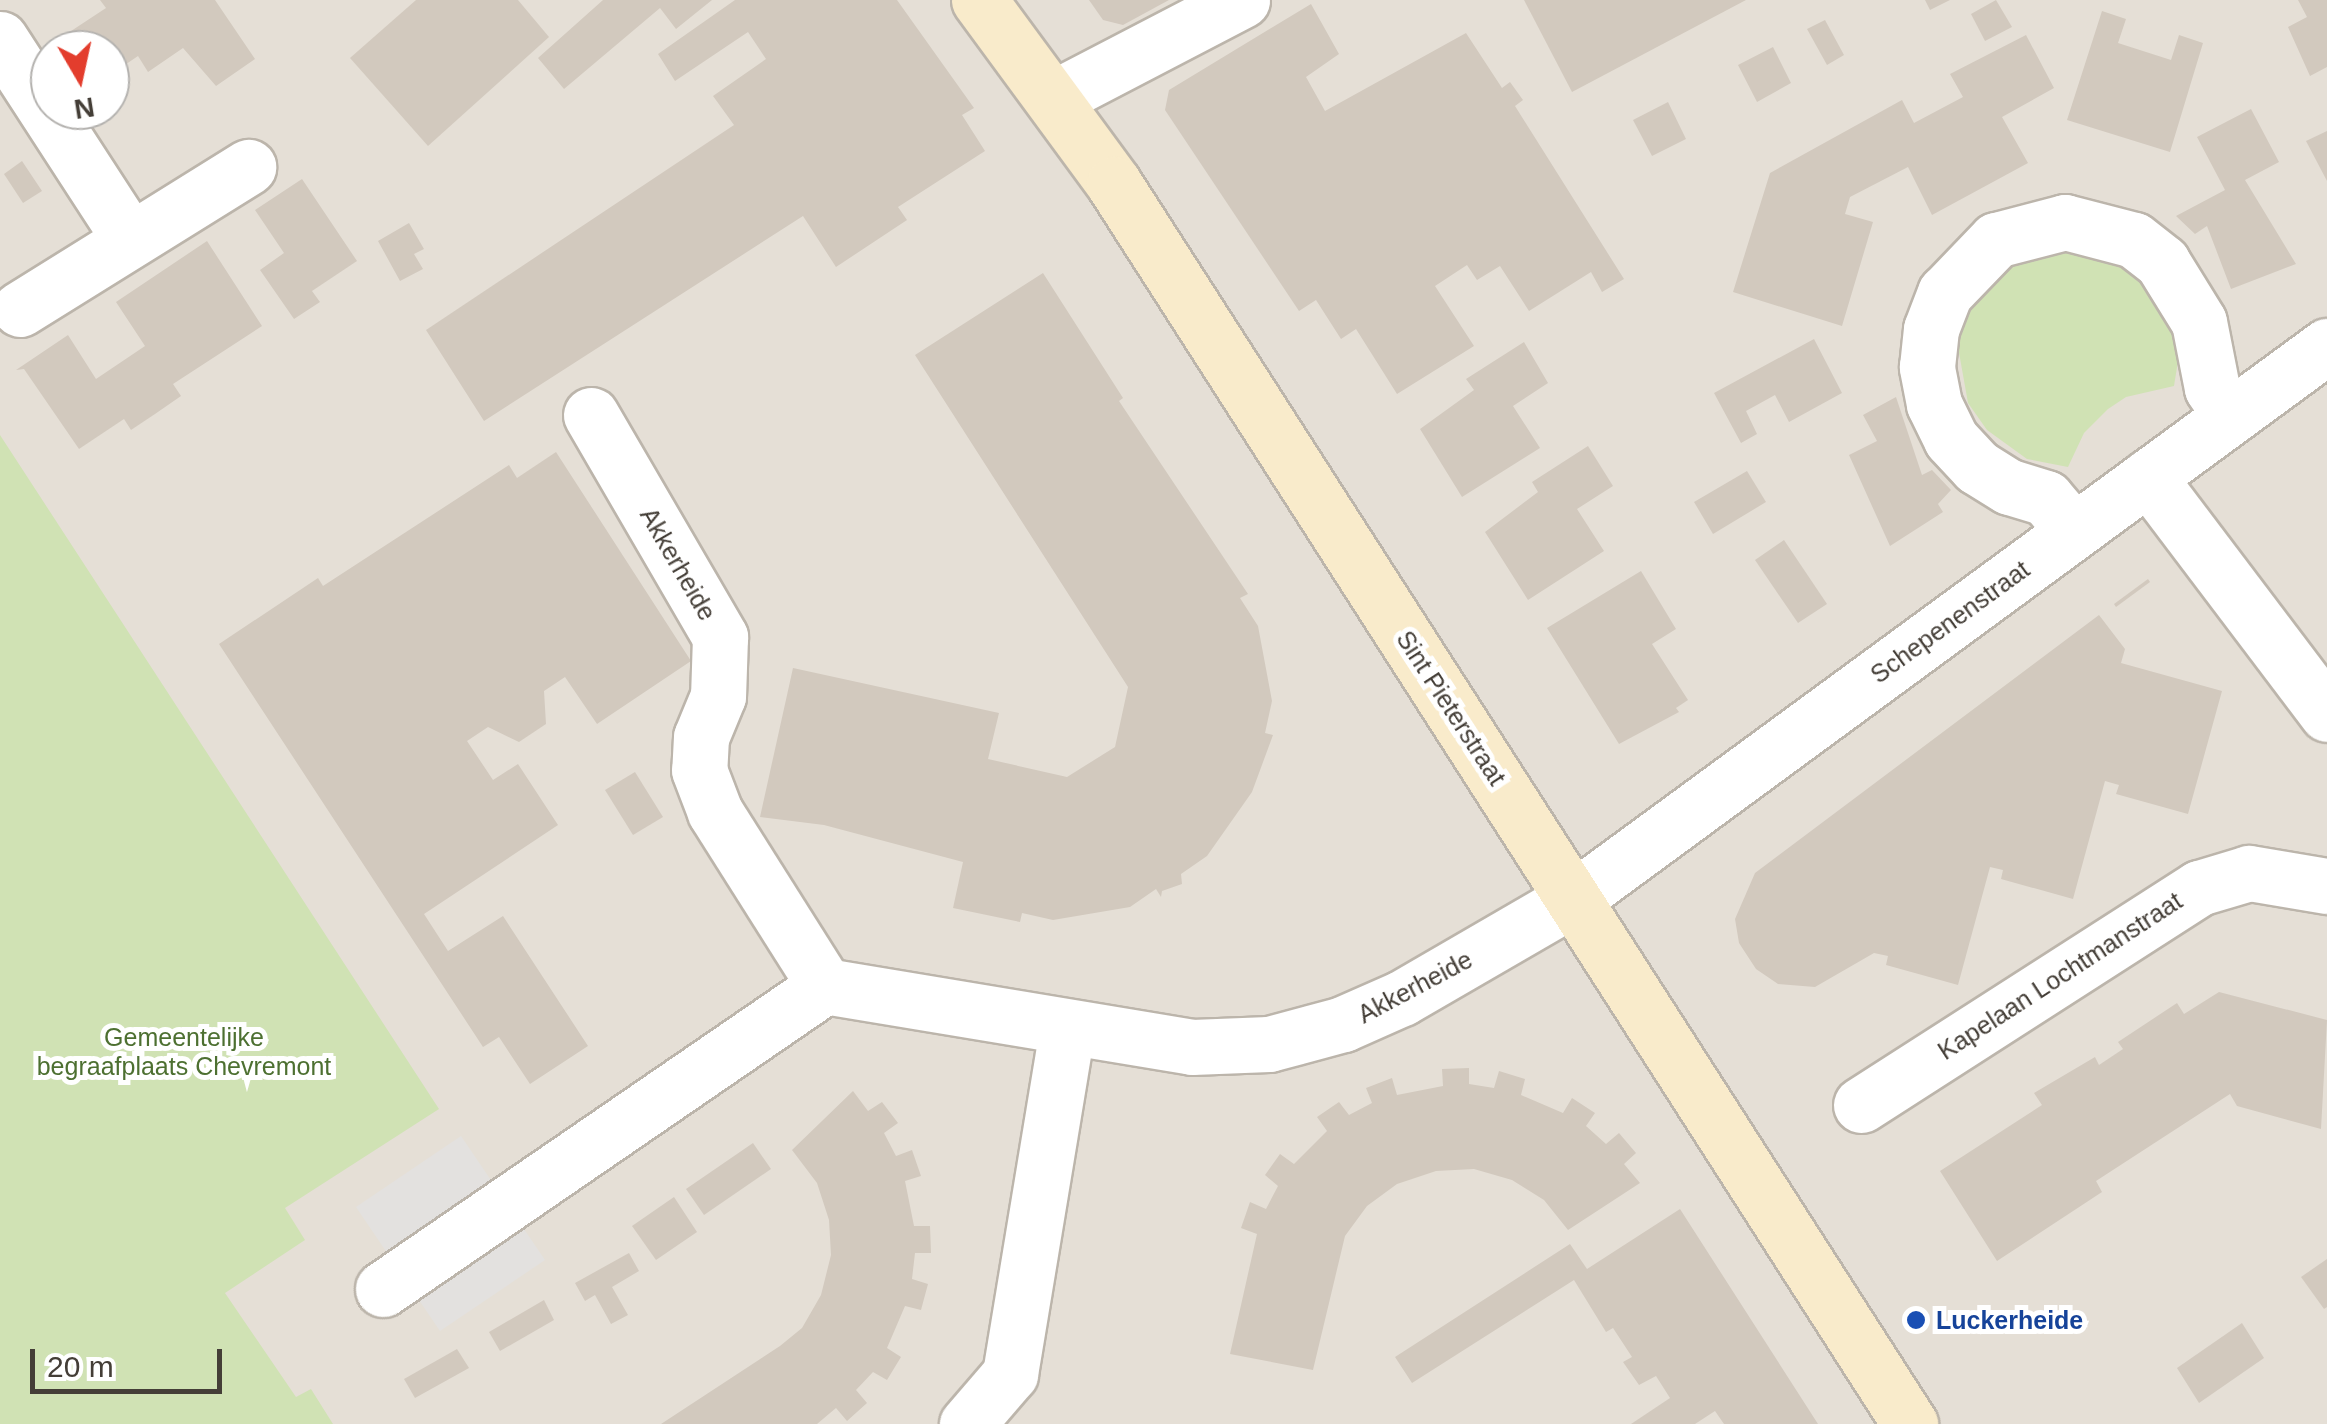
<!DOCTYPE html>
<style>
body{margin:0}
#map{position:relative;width:2327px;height:1424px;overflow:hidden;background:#f2eee8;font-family:Arial,sans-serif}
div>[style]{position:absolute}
.residential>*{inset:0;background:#e5dfd6}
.green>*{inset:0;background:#d0e2b4}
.parking>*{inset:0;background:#e3e1df}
.building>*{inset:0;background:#d2c9be}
.roads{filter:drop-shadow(2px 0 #bcb5ab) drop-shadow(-2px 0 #bcb5ab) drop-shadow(0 2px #bcb5ab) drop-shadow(0 -2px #bcb5ab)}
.street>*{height:55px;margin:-27.5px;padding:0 27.5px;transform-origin:27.5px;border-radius:27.5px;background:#fff}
.secondary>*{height:55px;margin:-27.5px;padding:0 27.5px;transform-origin:27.5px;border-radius:27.5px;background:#f9ebcb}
.dots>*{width:28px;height:28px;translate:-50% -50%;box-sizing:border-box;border:5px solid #fff;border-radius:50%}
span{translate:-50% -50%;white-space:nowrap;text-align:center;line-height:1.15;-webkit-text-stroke:10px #fff;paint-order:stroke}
.street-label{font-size:25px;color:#443e37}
.park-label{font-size:25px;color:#4d7031}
.transit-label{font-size:25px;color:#164399;font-weight:700}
.left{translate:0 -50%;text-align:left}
.north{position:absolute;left:30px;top:30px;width:100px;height:100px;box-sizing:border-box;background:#fff;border:2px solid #b4b2af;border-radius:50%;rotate:171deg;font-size:28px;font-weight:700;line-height:40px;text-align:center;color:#443e37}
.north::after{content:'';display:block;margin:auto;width:35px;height:45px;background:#e33d2d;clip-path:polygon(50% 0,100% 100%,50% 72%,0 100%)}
.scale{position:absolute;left:30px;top:1349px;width:192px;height:45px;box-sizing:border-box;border:5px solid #443e37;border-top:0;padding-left:12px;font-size:30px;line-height:35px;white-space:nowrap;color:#443e37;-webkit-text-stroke:8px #fff;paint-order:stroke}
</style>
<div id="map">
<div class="residential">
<i style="clip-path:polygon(evenodd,0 0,2327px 0,2327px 1424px,0 1424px,0 0,50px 50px,110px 50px,110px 110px,50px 110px,50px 50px)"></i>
</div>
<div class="green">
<i style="clip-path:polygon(2079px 247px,2138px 271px,2174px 324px,2179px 355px,2174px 386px,2126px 397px,2108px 409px,2084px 433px,2068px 467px,2027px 459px,1987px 430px,1968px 403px,1958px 347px,1964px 319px,1996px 273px,2021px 257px)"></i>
<i style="clip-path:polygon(0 435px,439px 1109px,285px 1208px,305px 1240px,225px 1293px,296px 1397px,311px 1389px,333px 1424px,0 1424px)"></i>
</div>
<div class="parking">
<i style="clip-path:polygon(461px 1136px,545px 1260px,440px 1331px,356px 1207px)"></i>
</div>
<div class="building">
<i style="clip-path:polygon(100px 0,215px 0,255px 59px,216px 86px,183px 48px,148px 72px,138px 56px,110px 75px,110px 50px,74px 50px,65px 35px,106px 8px)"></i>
<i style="clip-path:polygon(416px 0,518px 0,549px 37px,428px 146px,350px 58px)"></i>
<i style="clip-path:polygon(603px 0,712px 0,676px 29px,660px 8px,564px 89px,538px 58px)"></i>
<i style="clip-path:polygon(735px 0,897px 0,974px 108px,962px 115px,985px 151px,898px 207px,907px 220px,836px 267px,803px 216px,484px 421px,426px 330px,734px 125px,713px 96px,766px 59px,748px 32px,675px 81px,658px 54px)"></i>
<i style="clip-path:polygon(1089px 0,1169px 0,1123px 25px,1103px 20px)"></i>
<i style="clip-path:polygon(1524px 0,1746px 0,1572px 92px)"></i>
<i style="clip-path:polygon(1925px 0,1950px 0,1930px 10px)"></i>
<i style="clip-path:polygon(1996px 0,2012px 27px,1985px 41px,1971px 14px)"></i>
<i style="clip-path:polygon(2298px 0,2327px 0,2327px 67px,2310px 76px,2288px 27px,2307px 17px)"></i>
<i style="clip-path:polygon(1311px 4px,1339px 54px,1306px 77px,1325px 111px,1466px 33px,1502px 88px,1510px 82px,1523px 100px,1515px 106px,1624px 279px,1602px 292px,1591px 272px,1529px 311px,1500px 266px,1477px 280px,1467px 265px,1435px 286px,1474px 346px,1397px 394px,1356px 329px,1341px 339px,1316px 300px,1299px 311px,1165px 110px,1169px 90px)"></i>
<i style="clip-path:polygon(2102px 11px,2126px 19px,2118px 43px,2171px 60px,2179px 35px,2203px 43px,2170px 152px,2067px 120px)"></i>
<i style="clip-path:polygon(1825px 20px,1844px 55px,1827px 65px,1807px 29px)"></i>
<i style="clip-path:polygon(2026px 35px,2054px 88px,2002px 117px,2028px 163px,1932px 215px,1908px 167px,1850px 197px,1845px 214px,1873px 222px,1842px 326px,1733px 292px,1770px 173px,1902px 100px,1914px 123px,1963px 97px,1950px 74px)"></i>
<i style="clip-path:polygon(1773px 47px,1791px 83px,1757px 102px,1738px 65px)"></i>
<i style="clip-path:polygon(1668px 102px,1686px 139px,1652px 156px,1633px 120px)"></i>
<i style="clip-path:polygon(2251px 109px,2279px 162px,2245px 180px,2296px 264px,2231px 289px,2207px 226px,2195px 234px,2176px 216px,2225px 190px,2197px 137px)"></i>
<i style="clip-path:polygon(2327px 131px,2327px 181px,2306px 141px)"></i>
<i style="clip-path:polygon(22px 161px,42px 191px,23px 203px,4px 174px)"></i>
<i style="clip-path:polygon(302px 179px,357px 261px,312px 291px,320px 302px,294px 319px,260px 270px,284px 253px,255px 210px)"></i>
<i style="clip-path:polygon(409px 223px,424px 249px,414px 254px,423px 269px,400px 281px,378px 241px)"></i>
<i style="clip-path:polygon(207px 241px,262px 326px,173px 384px,181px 396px,155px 414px,131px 430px,124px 419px,79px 449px,24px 369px,16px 370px,68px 335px,96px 379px,145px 346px,116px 302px)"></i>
<i style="clip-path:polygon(1043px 273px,1123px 398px,1119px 401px,1248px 594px,1240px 598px,1258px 626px,1272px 701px,1265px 733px,1273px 735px,1252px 792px,1207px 856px,1181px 874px,1182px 884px,1162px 891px,1161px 897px,1156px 889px,1130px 907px,1053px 920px,1022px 913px,1020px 922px,953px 908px,963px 862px,824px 825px,760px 817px,793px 668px,999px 713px,988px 759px,1067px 777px,1115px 747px,1128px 687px,915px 355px)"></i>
<i style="clip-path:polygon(1814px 339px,1842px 393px,1789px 422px,1775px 395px,1746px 411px,1757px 434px,1741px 443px,1714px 393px)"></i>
<i style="clip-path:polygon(1524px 342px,1548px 383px,1513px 406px,1540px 448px,1462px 497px,1420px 429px,1474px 390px,1466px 379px)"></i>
<i style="clip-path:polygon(1896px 397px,1922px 475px,1932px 470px,1951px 490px,1938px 504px,1943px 512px,1890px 546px,1849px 455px,1877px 441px,1863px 415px)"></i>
<i style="clip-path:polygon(1588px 446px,1613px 486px,1577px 509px,1604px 551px,1528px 600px,1485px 532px,1538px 492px,1532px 482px)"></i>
<i style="clip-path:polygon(556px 452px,691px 661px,597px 724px,565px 677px,544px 691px,546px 724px,519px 742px,488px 727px,467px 741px,493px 780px,518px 764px,558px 825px,424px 914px,448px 951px,503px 916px,588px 1046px,530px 1084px,499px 1037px,483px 1047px,219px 644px,318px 578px,323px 586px,509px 465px,517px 478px)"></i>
<i style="clip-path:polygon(1747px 471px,1766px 502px,1713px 534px,1694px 502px)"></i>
<i style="clip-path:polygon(1784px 540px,1827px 604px,1798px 623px,1755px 560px)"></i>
<i style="clip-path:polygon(1641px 571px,1676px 629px,1652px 644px,1688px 700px,1676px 708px,1679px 712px,1619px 744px,1547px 628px)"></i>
<i style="clip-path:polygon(2148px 579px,2150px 582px,2116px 607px,2114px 604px)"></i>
<i style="clip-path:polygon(2099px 615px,2125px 649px,2121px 663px,2222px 691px,2188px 814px,2116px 794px,2119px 785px,2105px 781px,2073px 899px,2001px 879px,2003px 870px,1990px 867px,1958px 985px,1886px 965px,1888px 956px,1874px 953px,1815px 987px,1778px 984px,1756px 969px,1739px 943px,1735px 919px,1755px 873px)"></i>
<i style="clip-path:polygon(635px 772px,663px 817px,633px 835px,605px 790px)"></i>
<i style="clip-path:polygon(2219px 992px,2327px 1020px,2321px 1129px,2237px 1106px,2230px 1094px,2096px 1181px,2102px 1192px,1997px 1261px,1940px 1171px,2042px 1105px,2034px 1093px,2095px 1057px,2099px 1065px,2123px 1049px,2118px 1042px,2177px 1003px,2184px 1014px)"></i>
<i style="clip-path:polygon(1469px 1068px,1469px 1084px,1494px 1088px,1499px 1071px,1525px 1079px,1521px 1095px,1563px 1113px,1572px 1098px,1595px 1113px,1586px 1126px,1606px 1144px,1619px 1133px,1636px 1153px,1624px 1164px,1640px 1183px,1568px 1230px,1544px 1200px,1512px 1180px,1474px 1169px,1436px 1171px,1397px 1184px,1367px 1206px,1345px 1236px,1313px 1370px,1230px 1354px,1257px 1234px,1241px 1228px,1250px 1202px,1266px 1209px,1278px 1186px,1265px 1175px,1280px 1154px,1294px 1164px,1327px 1131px,1317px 1117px,1339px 1102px,1349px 1115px,1372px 1103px,1366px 1088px,1392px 1078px,1397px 1095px,1443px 1086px,1442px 1069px)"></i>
<i style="clip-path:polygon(853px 1091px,868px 1111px,882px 1102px,898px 1123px,884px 1133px,896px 1156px,912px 1150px,921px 1176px,905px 1181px,914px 1226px,930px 1226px,931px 1253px,915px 1253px,912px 1279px,928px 1284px,921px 1310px,905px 1306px,887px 1348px,901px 1357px,887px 1380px,873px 1372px,856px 1390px,867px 1403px,847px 1421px,836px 1408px,817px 1424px,661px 1424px,780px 1346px,802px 1328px,821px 1295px,831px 1255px,829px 1220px,817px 1183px,792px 1150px)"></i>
<i style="clip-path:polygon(753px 1143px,771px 1169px,704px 1215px,686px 1189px)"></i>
<i style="clip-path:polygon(674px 1197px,697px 1232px,656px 1260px,632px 1226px)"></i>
<i style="clip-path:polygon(1680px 1209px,1818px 1424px,1724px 1424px,1715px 1411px,1695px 1424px,1631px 1424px,1670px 1398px,1656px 1376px,1639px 1385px,1623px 1362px,1632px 1357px,1613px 1328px,1606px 1332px,1574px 1280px,1412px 1383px,1395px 1357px,1570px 1244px,1587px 1269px)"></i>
<i style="clip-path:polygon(629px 1253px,639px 1271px,612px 1287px,628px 1315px,611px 1324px,595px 1295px,585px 1301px,575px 1283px)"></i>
<i style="clip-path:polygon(2327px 1259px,2327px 1307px,2324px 1309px,2301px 1277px)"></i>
<i style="clip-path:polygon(544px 1300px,554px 1320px,500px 1351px,489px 1332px)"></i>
<i style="clip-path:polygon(2242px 1323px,2264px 1358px,2199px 1403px,2177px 1368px)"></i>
<i style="clip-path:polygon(457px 1349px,469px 1368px,415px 1398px,404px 1379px)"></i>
</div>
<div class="roads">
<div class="street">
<i style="left:0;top:39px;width:239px;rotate:57deg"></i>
<i style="left:1054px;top:98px;width:212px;rotate:-27.5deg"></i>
<i style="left:20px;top:309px;width:269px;rotate:-31.9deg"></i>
<i style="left:591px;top:415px;width:257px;rotate:59.8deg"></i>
<i style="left:720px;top:637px;width:59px;rotate:91.9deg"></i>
<i style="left:718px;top:696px;width:44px;rotate:112.5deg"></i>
<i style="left:701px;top:737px;width:33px;rotate:93deg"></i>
<i style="left:699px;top:770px;width:45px;rotate:69.1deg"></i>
<i style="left:715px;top:812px;width:206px;rotate:57.7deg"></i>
<i style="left:2148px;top:477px;width:297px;rotate:52.9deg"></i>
<i style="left:2074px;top:531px;width:43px;rotate:-130.3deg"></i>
<i style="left:2046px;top:498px;width:39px;rotate:-163deg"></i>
<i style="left:2009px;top:487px;width:38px;rotate:-148deg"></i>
<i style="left:1977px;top:467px;width:38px;rotate:-133deg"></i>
<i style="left:1951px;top:439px;width:39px;rotate:-116deg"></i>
<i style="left:1934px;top:404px;width:38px;rotate:-101deg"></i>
<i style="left:1927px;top:367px;width:38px;rotate:-84deg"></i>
<i style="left:1931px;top:329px;width:39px;rotate:-69deg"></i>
<i style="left:1945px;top:293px;width:74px;rotate:-46.1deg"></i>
<i style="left:1996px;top:240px;width:71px;rotate:-14.6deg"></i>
<i style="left:2065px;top:222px;width:71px;rotate:14.6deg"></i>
<i style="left:2134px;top:240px;width:36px;rotate:38deg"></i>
<i style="left:2162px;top:262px;width:70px;rotate:58.3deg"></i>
<i style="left:2199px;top:322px;width:67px;rotate:78.9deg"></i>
<i style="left:2212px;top:388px;width:34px;rotate:56deg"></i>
<i style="left:1861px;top:1105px;width:402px;rotate:-32.7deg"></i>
<i style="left:2199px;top:888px;width:52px;rotate:-16.7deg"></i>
<i style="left:2249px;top:873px;width:79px;rotate:9.5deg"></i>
<i style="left:383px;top:1289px;width:536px;rotate:-34.43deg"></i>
<i style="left:825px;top:986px;width:372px;rotate:9.4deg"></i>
<i style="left:1192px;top:1047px;width:77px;rotate:-2.2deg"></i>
<i style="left:1269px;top:1044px;width:77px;rotate:-15.1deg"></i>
<i style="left:1343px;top:1024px;width:64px;rotate:-23.8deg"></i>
<i style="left:1402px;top:998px;width:198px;rotate:-30.1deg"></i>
<i style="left:1573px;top:899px;width:935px;rotate:-36.26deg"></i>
<i style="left:967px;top:1424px;width:66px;rotate:-49.3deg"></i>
<i style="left:1010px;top:1374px;width:348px;rotate:-80.6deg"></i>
</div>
<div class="secondary">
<i style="left:979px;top:0;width:228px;rotate:53.7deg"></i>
<i style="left:1114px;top:184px;width:1474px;rotate:57.3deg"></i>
</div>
</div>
<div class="dots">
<i style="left:1916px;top:1320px;background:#1a4fb4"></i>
</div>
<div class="street-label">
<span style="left:678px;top:564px;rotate:60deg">Akkerheide</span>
<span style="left:1950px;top:622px;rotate:-36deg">Schepenenstraat</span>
<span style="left:1451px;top:708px;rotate:57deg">Sint Pieterstraat</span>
<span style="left:2060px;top:976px;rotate:-33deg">Kapelaan Lochtmanstraat</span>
<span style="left:1415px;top:987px;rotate:-28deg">Akkerheide</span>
</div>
<div class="park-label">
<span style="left:184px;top:1052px">Gemeentelijke<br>begraafplaats Chevremont</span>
</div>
<div class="transit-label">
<span class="left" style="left:1936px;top:1320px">Luckerheide</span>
</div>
<div class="north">N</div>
<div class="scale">20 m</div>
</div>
